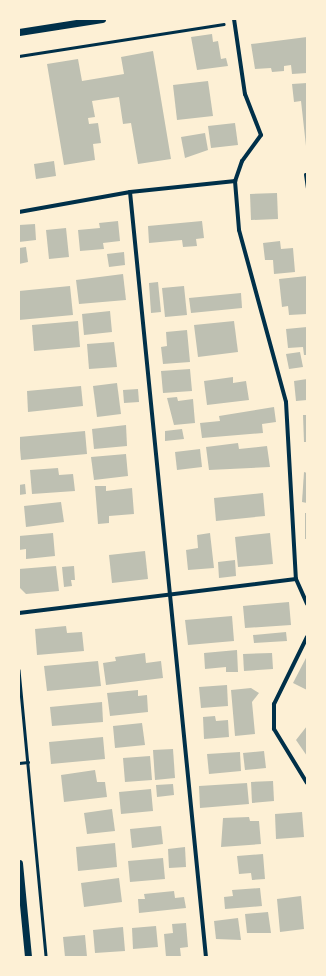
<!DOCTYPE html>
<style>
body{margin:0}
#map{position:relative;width:326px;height:976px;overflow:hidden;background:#fdf0d5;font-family:"Archivo Narrow",sans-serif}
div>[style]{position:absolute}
.building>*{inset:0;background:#bec0b2}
.path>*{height:2.5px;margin:-1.25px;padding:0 1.25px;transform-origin:1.25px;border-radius:1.25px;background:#003049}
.service>*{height:3px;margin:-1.5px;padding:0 1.5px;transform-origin:1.5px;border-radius:1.5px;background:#003049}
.minor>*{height:4px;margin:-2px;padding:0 2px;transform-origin:2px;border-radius:2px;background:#003049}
.tertiary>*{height:7px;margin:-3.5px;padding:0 3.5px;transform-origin:3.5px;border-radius:3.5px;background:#003049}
span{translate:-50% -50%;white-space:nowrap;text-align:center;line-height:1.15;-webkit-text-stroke:4px #fdf0d5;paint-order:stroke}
.frame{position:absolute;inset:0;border:20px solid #fdf0d5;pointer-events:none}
</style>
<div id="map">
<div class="building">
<i style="clip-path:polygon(212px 34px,213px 42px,218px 41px,221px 59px,226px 58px,228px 66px,197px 70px,191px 37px)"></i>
<i style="clip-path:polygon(307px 37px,307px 73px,292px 74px,291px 65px,284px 66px,284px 71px,272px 72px,271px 68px,255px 69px,251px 44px)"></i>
<i style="clip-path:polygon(153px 51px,171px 159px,138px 164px,131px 123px,123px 124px,119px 97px,92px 101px,95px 117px,88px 118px,89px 124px,98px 123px,101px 143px,93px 144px,95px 160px,64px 165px,47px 64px,78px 59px,82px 81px,124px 74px,121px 57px)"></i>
<i style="clip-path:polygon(208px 81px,213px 116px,177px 120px,173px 85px)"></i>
<i style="clip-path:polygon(307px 83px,307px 146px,306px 146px,301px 101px,294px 102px,292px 84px)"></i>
<i style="clip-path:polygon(235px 123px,238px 145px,211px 148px,208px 126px)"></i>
<i style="clip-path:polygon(205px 133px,208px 150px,185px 158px,181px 137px)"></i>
<i style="clip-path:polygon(54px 161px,56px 176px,36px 179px,34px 164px)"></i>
<i style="clip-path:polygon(277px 193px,278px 219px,251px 220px,250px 194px)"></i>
<i style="clip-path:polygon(118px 221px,120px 241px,103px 243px,104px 249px,80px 251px,78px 230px,100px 228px,99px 223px)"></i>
<i style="clip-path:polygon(202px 221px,204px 238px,196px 239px,197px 246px,183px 247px,182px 240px,149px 243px,148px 226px)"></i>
<i style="clip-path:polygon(35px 224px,36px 240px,19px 242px,19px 225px)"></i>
<i style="clip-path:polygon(66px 228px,69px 257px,49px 259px,46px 230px)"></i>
<i style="clip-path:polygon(280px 241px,281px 249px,293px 248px,295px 272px,274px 274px,273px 260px,265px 260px,263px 243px)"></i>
<i style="clip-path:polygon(26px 247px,28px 262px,19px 264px,19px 248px)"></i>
<i style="clip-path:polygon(124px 252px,125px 265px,109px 267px,107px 254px)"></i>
<i style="clip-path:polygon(123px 274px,126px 300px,79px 304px,76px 280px)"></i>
<i style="clip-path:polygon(307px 276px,307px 314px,289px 315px,288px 306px,282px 307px,279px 279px)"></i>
<i style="clip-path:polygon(158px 282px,161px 312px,151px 313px,149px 283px)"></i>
<i style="clip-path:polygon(70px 286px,73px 315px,19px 320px,19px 291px)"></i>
<i style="clip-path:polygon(184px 286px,187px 315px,165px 317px,162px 288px)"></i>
<i style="clip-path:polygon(241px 293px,242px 308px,191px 313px,189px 298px)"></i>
<i style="clip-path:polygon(110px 311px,112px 332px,84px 335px,82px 314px)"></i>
<i style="clip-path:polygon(78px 321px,80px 347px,34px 351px,32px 325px)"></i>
<i style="clip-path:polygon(234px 321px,238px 352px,198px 357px,194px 325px)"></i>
<i style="clip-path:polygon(307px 327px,307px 355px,304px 355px,303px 347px,288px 348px,286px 329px)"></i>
<i style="clip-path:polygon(187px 330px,190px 362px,163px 364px,161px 347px,167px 346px,166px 332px)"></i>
<i style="clip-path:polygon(114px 342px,117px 367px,89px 369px,87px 344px)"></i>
<i style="clip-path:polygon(300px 352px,303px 367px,289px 369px,286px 354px)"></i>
<i style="clip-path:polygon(190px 369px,192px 391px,163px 393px,161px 371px)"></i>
<i style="clip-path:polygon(233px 377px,233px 383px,246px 381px,249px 400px,207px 405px,204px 381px)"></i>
<i style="clip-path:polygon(307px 379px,307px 400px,296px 401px,294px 381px)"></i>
<i style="clip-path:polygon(117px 383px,121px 414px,97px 417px,93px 386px)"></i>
<i style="clip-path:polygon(81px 386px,83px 406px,28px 412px,27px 391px)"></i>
<i style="clip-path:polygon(138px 389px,139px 402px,124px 403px,123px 390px)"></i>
<i style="clip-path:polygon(177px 397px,178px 401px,193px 399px,195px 423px,174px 425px,167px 398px)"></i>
<i style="clip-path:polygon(274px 407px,276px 422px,262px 424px,263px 433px,202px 438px,200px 423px,220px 421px,219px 416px)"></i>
<i style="clip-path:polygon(303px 415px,307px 415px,307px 442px,304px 442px)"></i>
<i style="clip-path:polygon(126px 425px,127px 446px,94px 449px,92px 429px)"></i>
<i style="clip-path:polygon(182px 429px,184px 439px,165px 441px,165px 431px)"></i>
<i style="clip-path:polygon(85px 431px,87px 454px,21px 460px,19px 437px)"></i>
<i style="clip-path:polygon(238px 443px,239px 449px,267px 446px,270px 467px,209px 470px,206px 447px)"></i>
<i style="clip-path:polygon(200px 449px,202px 467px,177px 470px,175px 452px)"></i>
<i style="clip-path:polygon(126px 454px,128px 476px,94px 480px,91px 457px)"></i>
<i style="clip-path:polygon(58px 468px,59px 475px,73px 474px,75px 491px,32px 494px,30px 470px)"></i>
<i style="clip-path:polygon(304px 472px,307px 473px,307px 503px,302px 502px)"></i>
<i style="clip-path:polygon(25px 484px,26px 494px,19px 495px,19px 485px)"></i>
<i style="clip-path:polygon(95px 486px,106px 486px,106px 491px,132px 488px,134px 514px,109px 516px,109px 523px,98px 524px)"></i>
<i style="clip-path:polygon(263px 493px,265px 516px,216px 521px,214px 498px)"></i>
<i style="clip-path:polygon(61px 502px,64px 522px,26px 527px,24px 506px)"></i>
<i style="clip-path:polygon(305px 513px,307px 513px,307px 539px,305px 539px)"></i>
<i style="clip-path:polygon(53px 533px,55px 556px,26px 559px,26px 549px,19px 550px,19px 536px)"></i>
<i style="clip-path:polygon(210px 533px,214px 568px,188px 570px,186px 550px,198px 548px,197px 535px)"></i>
<i style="clip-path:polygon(270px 533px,273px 564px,238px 567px,235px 537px)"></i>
<i style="clip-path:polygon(145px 551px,148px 579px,112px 583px,109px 555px)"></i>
<i style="clip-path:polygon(235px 560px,236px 576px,219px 578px,218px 562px)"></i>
<i style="clip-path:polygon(56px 566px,59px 591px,26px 594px,19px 587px,19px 569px)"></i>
<i style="clip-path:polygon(74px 566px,75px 580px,71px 580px,72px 586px,64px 587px,62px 567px)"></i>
<i style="clip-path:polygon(289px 602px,291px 625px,245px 628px,243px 606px)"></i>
<i style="clip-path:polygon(232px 616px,234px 641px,188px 645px,185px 620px)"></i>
<i style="clip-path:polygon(66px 626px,67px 633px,82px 632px,84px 651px,37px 655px,35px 629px)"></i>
<i style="clip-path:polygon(286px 632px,287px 641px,254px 643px,253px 635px)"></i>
<i style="clip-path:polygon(237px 650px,238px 672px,226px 672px,226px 667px,205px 669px,204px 653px)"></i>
<i style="clip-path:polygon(145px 653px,146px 663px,161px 661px,163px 678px,106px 685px,103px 663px,116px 661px,115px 657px)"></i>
<i style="clip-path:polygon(272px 653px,273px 669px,244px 671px,243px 654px)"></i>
<i style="clip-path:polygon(307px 656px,307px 690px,293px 683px)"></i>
<i style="clip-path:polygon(98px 661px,101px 686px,47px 691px,44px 666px)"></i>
<i style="clip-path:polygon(227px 685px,228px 706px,201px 708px,199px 687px)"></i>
<i style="clip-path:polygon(251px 688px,259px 693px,252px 702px,255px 734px,235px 736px,231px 690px)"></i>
<i style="clip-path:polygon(138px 690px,138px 696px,147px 695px,148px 712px,110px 716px,107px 693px)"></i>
<i style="clip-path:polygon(102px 702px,103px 722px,52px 726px,50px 707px)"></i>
<i style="clip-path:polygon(215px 716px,216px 721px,228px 720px,229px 737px,204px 739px,203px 717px)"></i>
<i style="clip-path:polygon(142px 723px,145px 745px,115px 748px,113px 726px)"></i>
<i style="clip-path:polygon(307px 726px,307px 756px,296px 740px)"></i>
<i style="clip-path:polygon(103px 737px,105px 759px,51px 764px,49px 742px)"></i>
<i style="clip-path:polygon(173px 749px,175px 778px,155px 780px,153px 750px)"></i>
<i style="clip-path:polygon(264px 751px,266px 768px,245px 770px,243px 753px)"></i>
<i style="clip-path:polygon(240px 752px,241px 771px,209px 774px,207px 754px)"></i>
<i style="clip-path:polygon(150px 756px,152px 780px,125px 782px,123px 758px)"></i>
<i style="clip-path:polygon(95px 770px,97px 782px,105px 782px,107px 797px,64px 802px,61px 775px)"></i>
<i style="clip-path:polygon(273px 781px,274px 801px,252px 803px,251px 782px)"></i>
<i style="clip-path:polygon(247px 783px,249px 804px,200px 808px,199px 786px)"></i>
<i style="clip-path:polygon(173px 784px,174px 795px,157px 797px,156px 785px)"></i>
<i style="clip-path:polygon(151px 789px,153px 811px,121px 814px,119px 792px)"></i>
<i style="clip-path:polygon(112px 809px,115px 831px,87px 834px,84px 813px)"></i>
<i style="clip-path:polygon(302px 812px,304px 837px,276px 839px,275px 814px)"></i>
<i style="clip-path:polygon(249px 817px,250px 821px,259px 821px,261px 844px,221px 847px,223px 818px)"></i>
<i style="clip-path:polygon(161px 826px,163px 844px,132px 848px,130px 829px)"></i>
<i style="clip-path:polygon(115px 843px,117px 867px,78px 871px,76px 847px)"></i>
<i style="clip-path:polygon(185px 847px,186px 867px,169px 868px,168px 849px)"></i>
<i style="clip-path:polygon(263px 854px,265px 879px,252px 880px,251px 873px,239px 874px,237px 856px)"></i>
<i style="clip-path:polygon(163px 858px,165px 879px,130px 882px,128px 861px)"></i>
<i style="clip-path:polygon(119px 878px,122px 902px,84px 907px,81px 883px)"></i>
<i style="clip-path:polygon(260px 888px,262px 906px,225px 909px,224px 897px,233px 896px,232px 890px)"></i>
<i style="clip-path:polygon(174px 891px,175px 898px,184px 897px,186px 908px,139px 913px,138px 899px,145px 899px,144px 894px)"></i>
<i style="clip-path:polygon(301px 896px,304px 929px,280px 932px,277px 899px)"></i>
<i style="clip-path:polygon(268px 912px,271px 933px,247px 933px,245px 914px)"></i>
<i style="clip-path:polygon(238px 918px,241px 940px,216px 939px,214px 921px)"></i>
<i style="clip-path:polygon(186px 923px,188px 947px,180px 948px,181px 957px,166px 957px,164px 934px,173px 933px,172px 924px)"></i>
<i style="clip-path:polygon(156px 926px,158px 947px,133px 949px,132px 928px)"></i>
<i style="clip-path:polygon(123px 927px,125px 951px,95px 953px,93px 930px)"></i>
<i style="clip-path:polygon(85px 935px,87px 957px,65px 957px,63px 937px)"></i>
</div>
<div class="path">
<i style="left:19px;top:56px;width:207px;rotate:-8.9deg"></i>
<i style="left:19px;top:670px;width:288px;rotate:84.6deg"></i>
<i style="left:19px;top:763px;width:9px;rotate:-6deg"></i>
</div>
<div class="service">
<i style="left:305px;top:174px;width:14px;rotate:82deg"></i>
</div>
<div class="minor">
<i style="left:234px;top:19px;width:76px;rotate:81.7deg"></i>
<i style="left:245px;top:94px;width:44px;rotate:68.7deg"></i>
<i style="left:261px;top:135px;width:32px;rotate:126deg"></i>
<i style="left:242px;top:161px;width:21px;rotate:109deg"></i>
<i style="left:235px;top:181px;width:49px;rotate:85.3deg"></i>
<i style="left:239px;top:230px;width:178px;rotate:74.7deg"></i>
<i style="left:286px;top:402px;width:177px;rotate:86.8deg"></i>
<i style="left:296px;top:579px;width:27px;rotate:66deg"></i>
<i style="left:130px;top:192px;width:769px;rotate:84.33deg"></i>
<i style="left:19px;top:212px;width:113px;rotate:-10.2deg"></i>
<i style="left:130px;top:192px;width:106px;rotate:-6deg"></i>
<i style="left:19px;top:613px;width:279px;rotate:-7deg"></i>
<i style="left:307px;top:637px;width:75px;rotate:116.2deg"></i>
<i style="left:274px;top:704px;width:25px;rotate:90deg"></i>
<i style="left:274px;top:729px;width:63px;rotate:58.6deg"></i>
</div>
<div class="tertiary">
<i style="left:19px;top:32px;width:84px;rotate:-8.9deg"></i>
<i style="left:19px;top:863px;width:94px;rotate:84.5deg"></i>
</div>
<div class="frame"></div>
</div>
